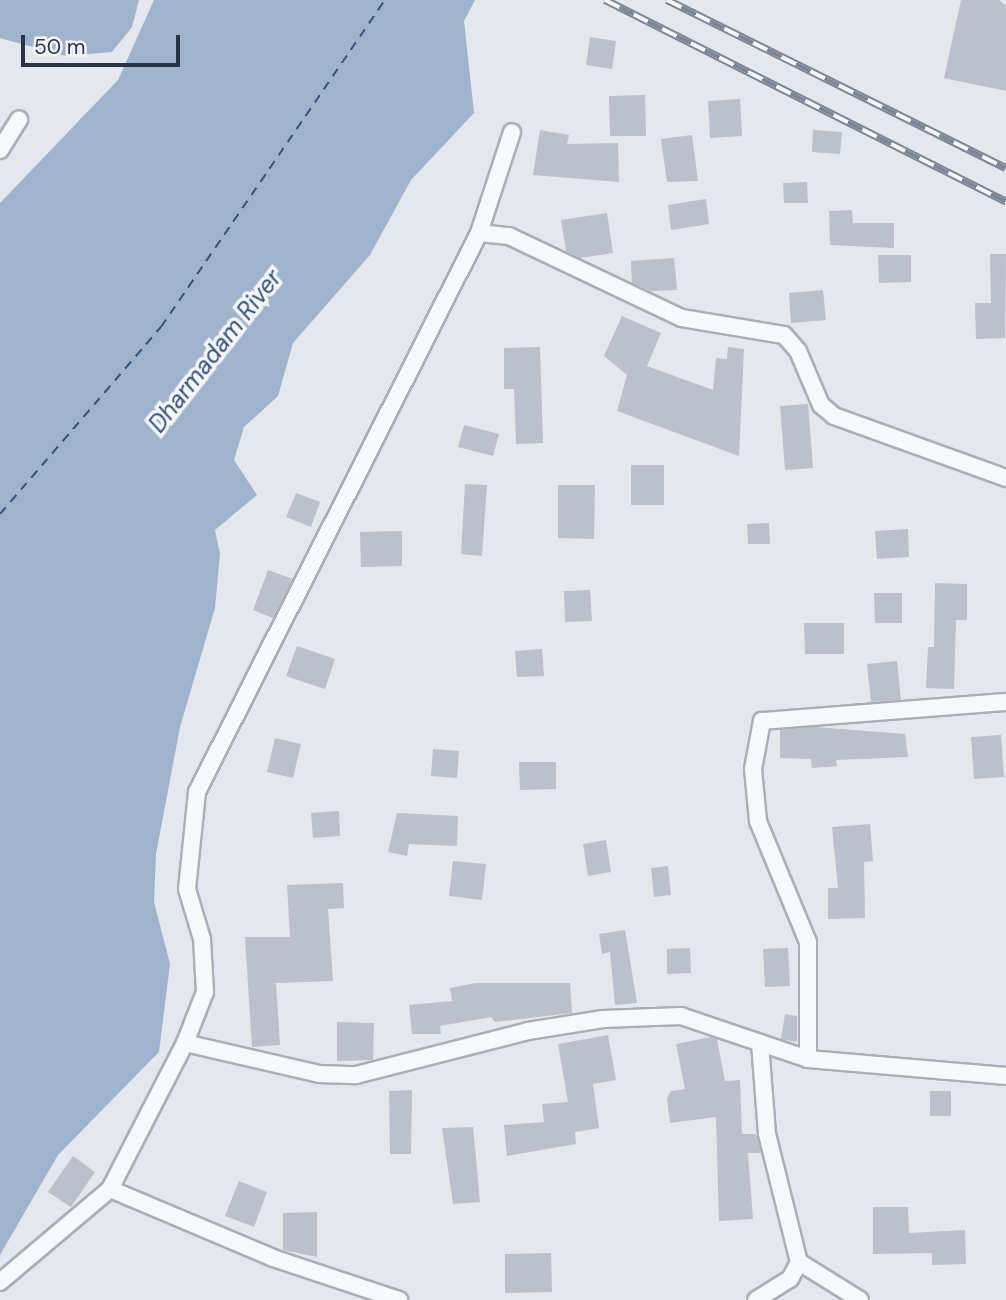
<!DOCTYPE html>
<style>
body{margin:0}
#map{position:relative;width:1006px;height:1300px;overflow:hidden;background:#e4e7ec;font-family:"DM Sans",sans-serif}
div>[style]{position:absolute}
.water>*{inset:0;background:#9fb4cc}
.ferry>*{height:2px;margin-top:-1px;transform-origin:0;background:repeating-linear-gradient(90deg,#34527a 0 9px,transparent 0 16px)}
.building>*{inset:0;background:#bbc0ca}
.roads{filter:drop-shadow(2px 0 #a9aeb7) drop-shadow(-2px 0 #a9aeb7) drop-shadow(0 2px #a9aeb7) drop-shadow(0 -2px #a9aeb7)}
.street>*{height:16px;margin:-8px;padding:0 8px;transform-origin:8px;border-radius:8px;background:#f7f8fa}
.rail>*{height:8px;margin-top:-4px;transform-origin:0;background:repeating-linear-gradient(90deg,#f4f6f9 0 16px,#7d8696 0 32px);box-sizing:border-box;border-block:2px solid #7d8696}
span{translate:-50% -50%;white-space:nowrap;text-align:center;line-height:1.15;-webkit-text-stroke:7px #f4f6f9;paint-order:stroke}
.water-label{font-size:24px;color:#34527a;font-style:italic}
.scale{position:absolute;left:21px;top:35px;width:159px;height:32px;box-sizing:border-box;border:4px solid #2b3445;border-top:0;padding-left:9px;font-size:21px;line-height:24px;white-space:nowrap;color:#2b3445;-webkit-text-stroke:5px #f4f6f9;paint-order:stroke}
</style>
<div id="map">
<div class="water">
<i style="clip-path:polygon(0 0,139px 0,132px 27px,112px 52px,66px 56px,0 38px)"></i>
<i style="clip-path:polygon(154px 0,475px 0,464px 21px,474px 113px,411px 180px,370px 255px,293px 343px,278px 396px,244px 427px,234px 460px,257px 495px,215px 530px,220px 554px,215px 608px,180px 727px,156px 854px,154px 902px,170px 964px,159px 1052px,58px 1155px,0 1255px,0 203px,118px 80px)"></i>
</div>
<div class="ferry">
<i style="left:0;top:514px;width:247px;rotate:-49.3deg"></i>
<i style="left:161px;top:327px;width:396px;rotate:-55.6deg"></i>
</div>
<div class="building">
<i style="clip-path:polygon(961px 0,999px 0,1006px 6px,1006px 91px,944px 78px)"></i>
<i style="clip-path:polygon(590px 37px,616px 41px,612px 69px,586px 65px)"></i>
<i style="clip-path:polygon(645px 95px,646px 136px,610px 136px,609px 96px)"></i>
<i style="clip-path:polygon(740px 99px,742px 136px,710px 138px,708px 101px)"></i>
<i style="clip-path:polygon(540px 130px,569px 135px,567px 144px,618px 143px,619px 182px,533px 175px)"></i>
<i style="clip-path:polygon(813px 130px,842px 132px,840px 154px,812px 152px)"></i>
<i style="clip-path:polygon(692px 135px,698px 181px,667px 182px,661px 139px)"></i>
<i style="clip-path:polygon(807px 182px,808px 203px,784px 203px,783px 183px)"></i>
<i style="clip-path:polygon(706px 199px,709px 224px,671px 230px,668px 205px)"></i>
<i style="clip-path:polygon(852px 210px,853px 223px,894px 223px,894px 248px,830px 245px,829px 211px)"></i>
<i style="clip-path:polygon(607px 213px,613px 253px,580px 258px,566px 251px,561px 220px)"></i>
<i style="clip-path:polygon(990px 254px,1006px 254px,1005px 338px,976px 339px,975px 303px,991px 303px)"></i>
<i style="clip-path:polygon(878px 255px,911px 255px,911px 282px,879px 283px)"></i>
<i style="clip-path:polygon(674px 258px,677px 290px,651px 291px,632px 283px,631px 261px)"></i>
<i style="clip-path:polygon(823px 290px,826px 320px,791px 323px,789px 293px)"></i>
<i style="clip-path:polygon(622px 316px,661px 333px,647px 366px,713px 390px,716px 358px,727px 359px,728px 347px,744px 349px,739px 456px,617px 411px,627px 375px,604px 356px)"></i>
<i style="clip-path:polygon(540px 347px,543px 443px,516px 444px,514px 389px,504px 389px,504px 348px)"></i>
<i style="clip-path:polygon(808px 404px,813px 468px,785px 470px,780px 406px)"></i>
<i style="clip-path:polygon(464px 425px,499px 434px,493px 456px,458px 447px)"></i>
<i style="clip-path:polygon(631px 465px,664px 465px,664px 505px,631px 505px)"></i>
<i style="clip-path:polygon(465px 484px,487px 485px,482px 556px,461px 554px)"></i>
<i style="clip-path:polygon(558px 485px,595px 485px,594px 539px,558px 538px)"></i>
<i style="clip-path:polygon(296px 493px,320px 502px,311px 527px,286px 517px)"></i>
<i style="clip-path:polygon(769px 523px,770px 544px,748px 544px,747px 524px)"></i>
<i style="clip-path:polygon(908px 529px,909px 557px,877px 559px,875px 531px)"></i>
<i style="clip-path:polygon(402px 531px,402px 566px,361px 567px,360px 532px)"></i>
<i style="clip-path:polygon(268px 570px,293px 579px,273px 618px,253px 610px)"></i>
<i style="clip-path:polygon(935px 583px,967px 584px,967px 620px,956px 620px,954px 689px,926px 688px,928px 647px,934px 647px)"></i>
<i style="clip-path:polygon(590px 590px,592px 621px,565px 622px,564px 591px)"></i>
<i style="clip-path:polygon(874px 593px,902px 593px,902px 623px,875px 623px)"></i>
<i style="clip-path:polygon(804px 623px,844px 623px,844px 654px,805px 654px)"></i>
<i style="clip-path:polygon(297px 646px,335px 659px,325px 689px,286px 676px)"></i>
<i style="clip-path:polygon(542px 649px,544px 676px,517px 677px,515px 651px)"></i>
<i style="clip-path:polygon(897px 661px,901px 700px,871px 702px,867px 664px)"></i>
<i style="clip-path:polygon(815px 727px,905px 734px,908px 757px,836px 760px,837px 766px,812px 768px,811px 759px,780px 758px,780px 730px)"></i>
<i style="clip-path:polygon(1001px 735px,1004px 777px,974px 779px,971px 737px)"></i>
<i style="clip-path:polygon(275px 738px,301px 744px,293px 778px,267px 772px)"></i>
<i style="clip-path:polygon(433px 749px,459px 751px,457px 778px,431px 776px)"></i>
<i style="clip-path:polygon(519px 762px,556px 762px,556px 789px,520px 790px)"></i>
<i style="clip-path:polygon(339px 811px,340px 836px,313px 838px,311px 813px)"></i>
<i style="clip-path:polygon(397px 813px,458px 816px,457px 846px,409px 844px,407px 856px,388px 852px)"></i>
<i style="clip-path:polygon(870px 824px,873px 861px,864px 862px,865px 918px,828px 919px,828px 888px,838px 888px,832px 827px)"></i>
<i style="clip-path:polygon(606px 840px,611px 872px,588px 876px,583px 844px)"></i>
<i style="clip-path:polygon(453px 861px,486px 864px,482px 900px,449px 896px)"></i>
<i style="clip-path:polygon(668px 866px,671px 895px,654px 897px,651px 868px)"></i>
<i style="clip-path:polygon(343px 883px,344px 908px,328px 909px,333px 981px,276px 983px,280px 1045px,252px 1047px,245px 937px,290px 937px,287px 885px)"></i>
<i style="clip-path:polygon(625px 930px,637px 1003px,615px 1005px,610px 952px,602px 954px,599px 934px)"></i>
<i style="clip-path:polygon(690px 948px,691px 973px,667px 974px,667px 949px)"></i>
<i style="clip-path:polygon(788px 948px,790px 986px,765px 987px,763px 949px)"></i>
<i style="clip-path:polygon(475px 983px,570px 983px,572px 1013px,495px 1022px,491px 1017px,440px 1026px,441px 1034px,412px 1034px,409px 1005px,452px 1001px,450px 988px)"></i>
<i style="clip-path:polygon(785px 1014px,797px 1016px,797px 1042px,781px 1039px)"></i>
<i style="clip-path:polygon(337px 1022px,374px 1023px,373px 1060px,337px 1061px)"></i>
<i style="clip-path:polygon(608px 1035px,616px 1080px,593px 1084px,599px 1128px,575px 1132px,576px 1144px,507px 1156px,504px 1125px,544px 1122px,542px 1104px,568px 1102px,558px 1044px)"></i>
<i style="clip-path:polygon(711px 1037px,717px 1039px,725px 1081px,740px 1080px,742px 1134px,756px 1134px,761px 1153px,748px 1153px,753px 1219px,719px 1221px,716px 1117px,670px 1123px,667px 1098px,671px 1091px,685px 1089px,676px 1044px)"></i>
<i style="clip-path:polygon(412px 1090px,411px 1154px,390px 1154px,389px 1091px)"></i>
<i style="clip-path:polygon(930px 1091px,951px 1091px,951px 1116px,930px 1116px)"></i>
<i style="clip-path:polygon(473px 1127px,480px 1202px,453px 1204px,442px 1128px)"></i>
<i style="clip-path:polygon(73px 1156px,95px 1172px,71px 1207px,48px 1192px)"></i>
<i style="clip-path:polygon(239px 1181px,267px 1192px,254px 1227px,225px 1216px)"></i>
<i style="clip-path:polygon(873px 1207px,908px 1207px,909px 1233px,965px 1230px,966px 1264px,932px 1265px,932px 1253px,873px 1254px)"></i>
<i style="clip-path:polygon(317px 1212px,317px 1257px,283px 1250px,283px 1213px)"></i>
<i style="clip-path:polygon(551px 1253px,552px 1292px,505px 1293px,505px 1254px)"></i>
</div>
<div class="roads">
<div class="street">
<i style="left:0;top:150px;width:36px;rotate:-58deg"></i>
<i style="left:479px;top:233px;width:30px;rotate:6deg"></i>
<i style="left:509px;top:236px;width:191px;rotate:25.4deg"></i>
<i style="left:682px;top:318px;width:103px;rotate:9.5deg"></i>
<i style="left:784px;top:335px;width:21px;rotate:49deg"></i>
<i style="left:798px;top:351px;width:59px;rotate:66.9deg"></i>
<i style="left:821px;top:405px;width:17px;rotate:40deg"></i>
<i style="left:834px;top:416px;width:183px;rotate:19.8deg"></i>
<i style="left:185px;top:1043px;width:55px;rotate:-68.6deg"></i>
<i style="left:205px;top:992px;width:53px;rotate:-93.2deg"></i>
<i style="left:202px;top:939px;width:52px;rotate:-106.7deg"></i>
<i style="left:187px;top:889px;width:98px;rotate:-84.1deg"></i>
<i style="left:197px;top:792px;width:626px;rotate:-63.23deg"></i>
<i style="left:479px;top:233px;width:106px;rotate:-71.9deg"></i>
<i style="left:760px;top:1043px;width:91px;rotate:85.6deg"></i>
<i style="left:767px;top:1134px;width:132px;rotate:76deg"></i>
<i style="left:799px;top:1262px;width:72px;rotate:31.9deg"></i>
<i style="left:808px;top:1059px;width:117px;rotate:-90deg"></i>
<i style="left:808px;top:942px;width:131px;rotate:-112.5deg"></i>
<i style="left:758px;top:821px;width:52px;rotate:-95.5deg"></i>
<i style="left:753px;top:769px;width:49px;rotate:-79.4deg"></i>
<i style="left:762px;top:721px;width:245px;rotate:-4.5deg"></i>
<i style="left:110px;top:1189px;width:177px;rotate:22.9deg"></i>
<i style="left:273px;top:1258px;width:133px;rotate:18.4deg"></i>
<i style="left:0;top:1282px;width:144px;rotate:-40.2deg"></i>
<i style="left:110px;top:1189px;width:164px;rotate:-62.8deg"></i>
<i style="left:185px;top:1043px;width:138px;rotate:13deg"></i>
<i style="left:319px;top:1074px;width:37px;rotate:2deg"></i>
<i style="left:356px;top:1075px;width:178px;rotate:-14.3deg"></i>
<i style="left:528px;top:1031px;width:76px;rotate:-9.1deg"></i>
<i style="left:603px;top:1019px;width:78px;rotate:-2.2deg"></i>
<i style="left:681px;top:1016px;width:134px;rotate:18.7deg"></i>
<i style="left:808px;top:1059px;width:199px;rotate:4.9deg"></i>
<i style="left:756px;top:1300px;width:40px;rotate:-32deg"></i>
<i style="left:790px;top:1279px;width:19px;rotate:-62deg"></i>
</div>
</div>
<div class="rail">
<i style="left:605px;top:0;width:449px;rotate:26.7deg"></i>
<i style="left:667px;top:0;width:378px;rotate:26.4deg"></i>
</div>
<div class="water-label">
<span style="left:215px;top:351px;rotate:-52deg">Dharmadam River</span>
</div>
<div class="scale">50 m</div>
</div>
